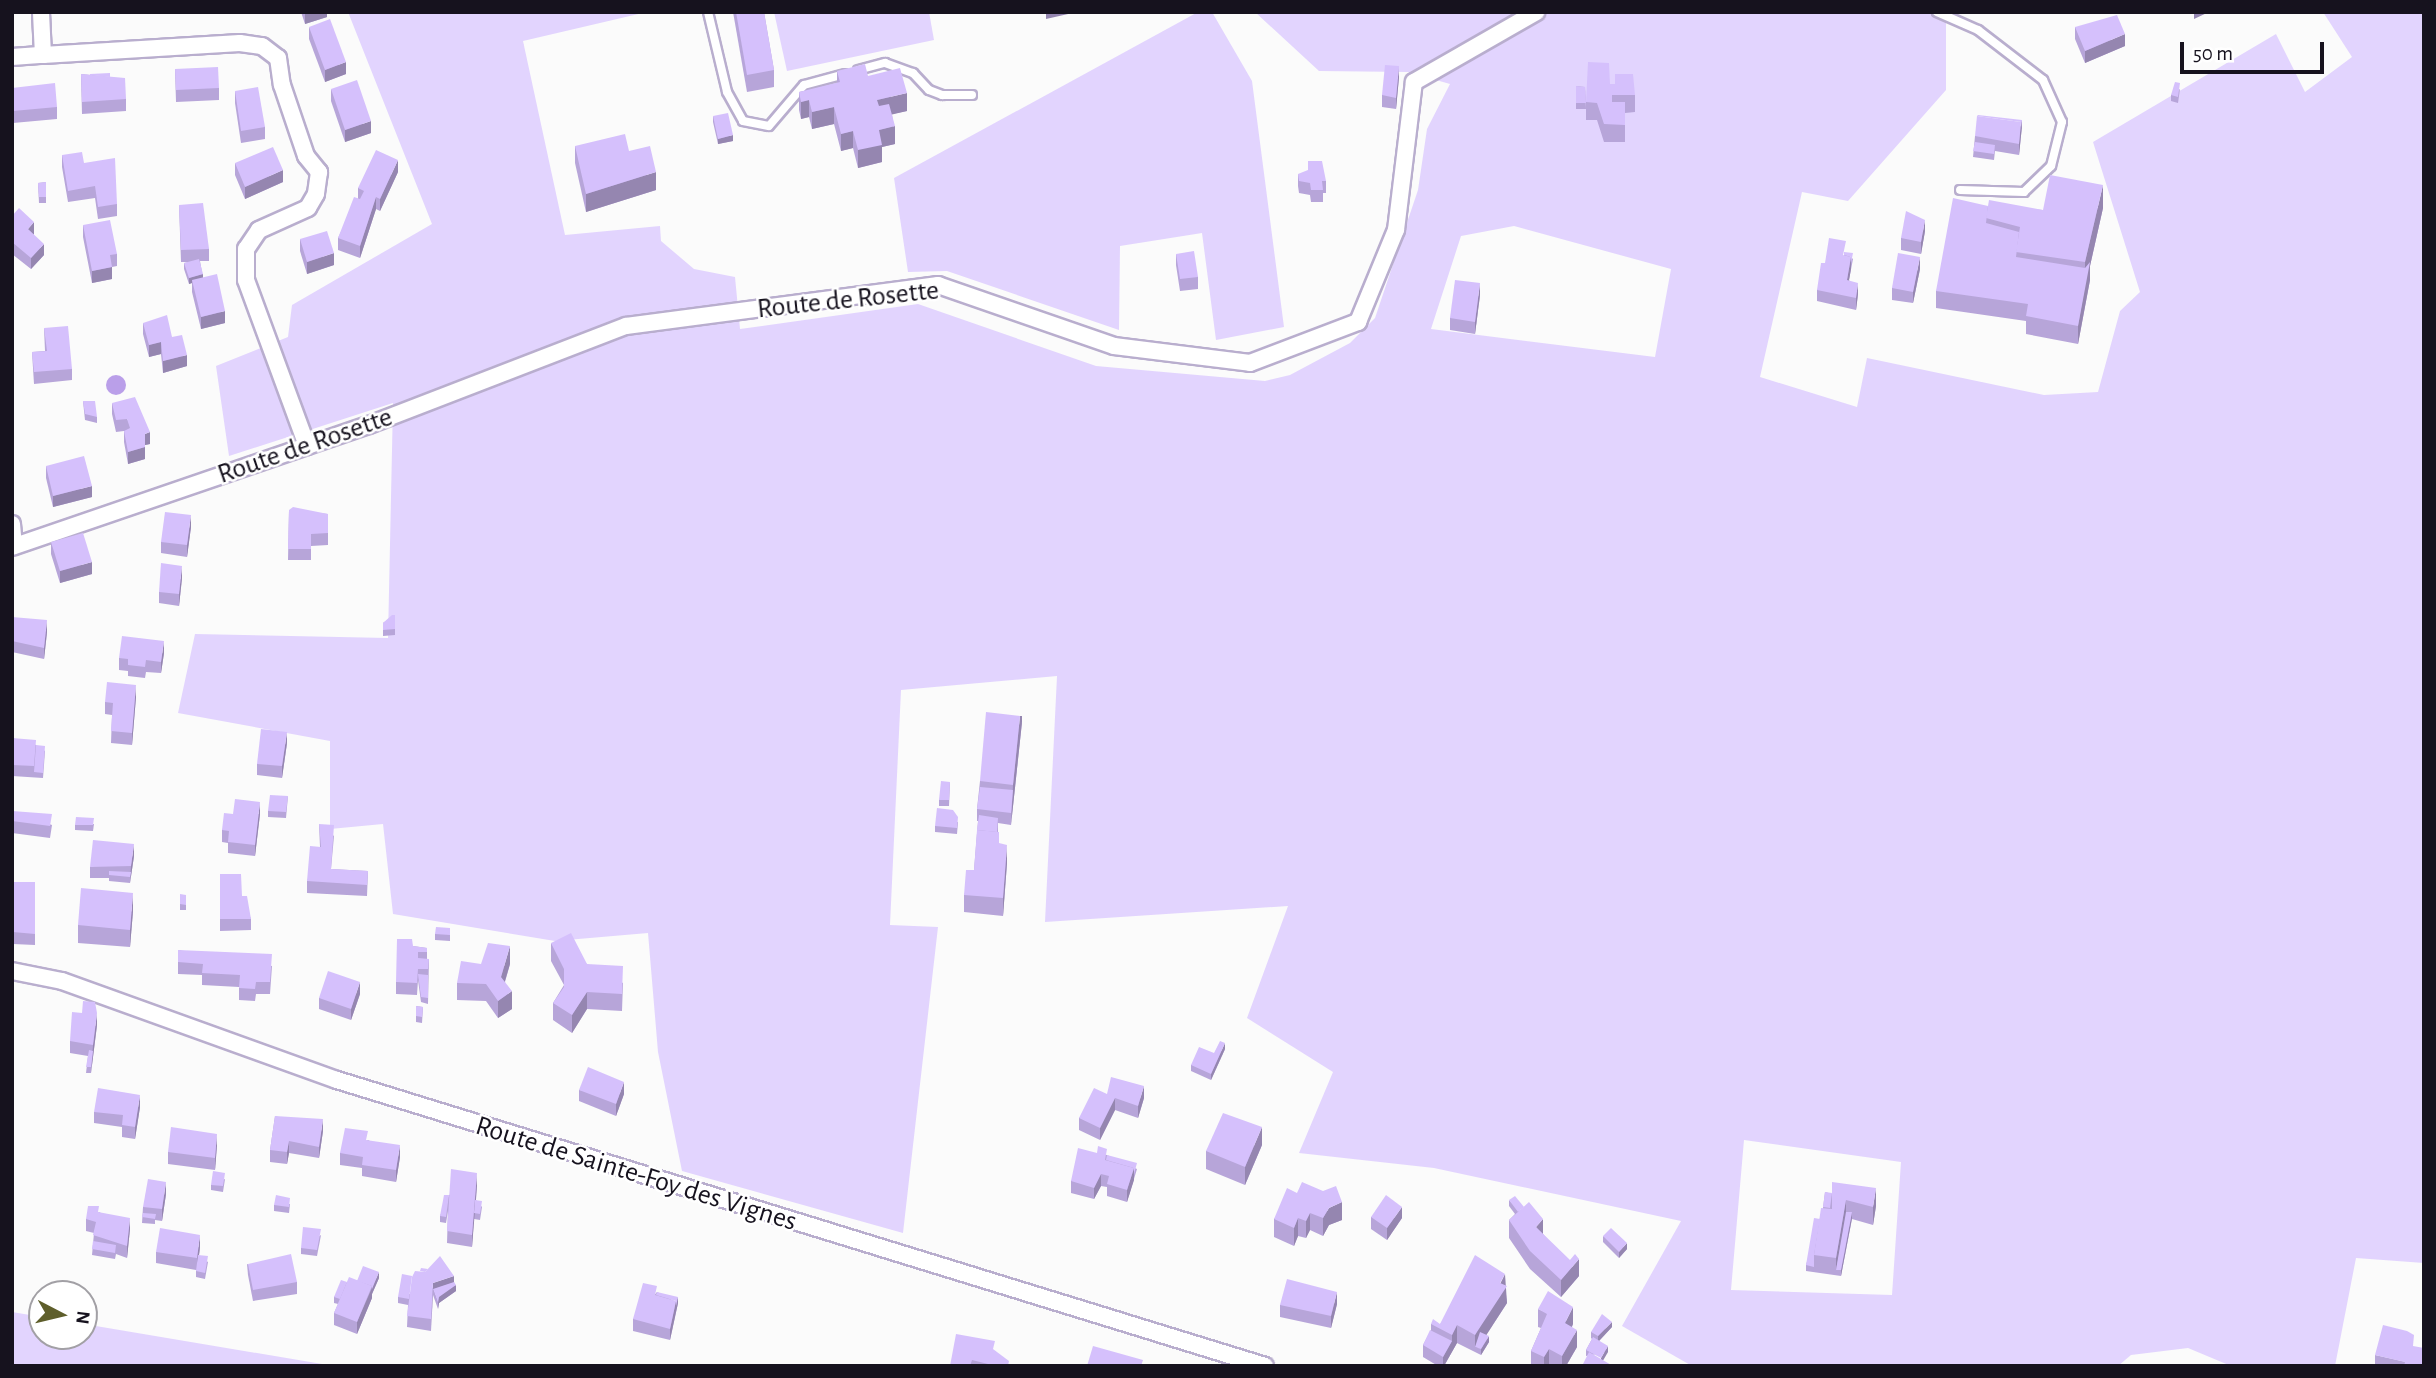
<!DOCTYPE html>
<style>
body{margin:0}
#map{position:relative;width:2436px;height:1378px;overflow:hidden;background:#fbfbfb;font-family:"Alegreya Sans",sans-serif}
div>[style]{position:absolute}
.green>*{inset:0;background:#e2d4fe}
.water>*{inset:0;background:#ba9fe9}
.round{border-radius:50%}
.roads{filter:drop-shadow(2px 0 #b9aece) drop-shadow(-2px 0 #b9aece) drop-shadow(0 2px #b9aece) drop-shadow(0 -2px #b9aece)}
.service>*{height:8px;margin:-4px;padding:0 4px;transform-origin:4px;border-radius:4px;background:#fff}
.minor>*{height:16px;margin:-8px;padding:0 8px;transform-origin:8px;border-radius:8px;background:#fff}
.wall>*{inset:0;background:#b7a5d9}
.shaded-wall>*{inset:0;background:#9586b0}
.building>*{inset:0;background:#d5c0fc}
span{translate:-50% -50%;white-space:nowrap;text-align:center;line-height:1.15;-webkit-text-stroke:5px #fff;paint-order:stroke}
.street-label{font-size:28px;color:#16121e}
.frame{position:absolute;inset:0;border:14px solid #16121e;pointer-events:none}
.north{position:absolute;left:28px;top:1280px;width:70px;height:70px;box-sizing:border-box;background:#fff;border:2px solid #a2a0a5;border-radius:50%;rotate:97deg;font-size:19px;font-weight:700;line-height:28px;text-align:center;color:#16121e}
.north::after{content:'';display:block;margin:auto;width:24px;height:32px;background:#5e5e2b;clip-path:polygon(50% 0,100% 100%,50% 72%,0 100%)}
.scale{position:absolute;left:2180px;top:42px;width:144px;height:32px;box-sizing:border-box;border:4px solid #16121e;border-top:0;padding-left:9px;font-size:21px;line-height:24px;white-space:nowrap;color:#16121e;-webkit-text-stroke:5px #fff;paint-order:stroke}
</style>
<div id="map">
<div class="green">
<i style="clip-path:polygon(evenodd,348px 12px,647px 12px,523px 41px,565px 235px,660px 226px,661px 241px,694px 269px,735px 277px,740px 329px,918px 304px,1096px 366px,1265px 381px,1290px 375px,1350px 343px,1375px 318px,1418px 190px,1427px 129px,1450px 84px,1408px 72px,1319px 71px,1255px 12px,1946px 12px,1946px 90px,1848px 201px,1802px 192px,1760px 377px,1857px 407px,1867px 358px,2044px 395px,2098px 392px,2120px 311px,2140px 292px,2093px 142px,2276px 34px,2305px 92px,2352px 57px,2323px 12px,2424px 12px,2424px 1263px,2356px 1258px,2335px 1366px,2231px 1366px,2188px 1348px,2131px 1355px,2118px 1366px,1692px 1366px,1622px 1326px,1681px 1221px,1434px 1168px,1299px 1153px,1333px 1072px,1247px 1018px,1288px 906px,1045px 922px,1057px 676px,901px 690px,890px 925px,938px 927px,903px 1233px,682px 1171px,658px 1052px,648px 933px,555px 941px,393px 914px,383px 824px,330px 829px,330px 741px,178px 713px,195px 634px,388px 638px,393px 403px,229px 456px,216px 366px,288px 337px,292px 305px,432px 224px,348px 12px,1514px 226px,1671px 269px,1655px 357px,1431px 329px,1461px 236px,1514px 226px,348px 12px,1744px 1140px,1901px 1162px,1892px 1295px,1731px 1290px,1744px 1140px)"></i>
<i style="clip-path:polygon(774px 12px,929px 12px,934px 40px,787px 71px)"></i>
<i style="clip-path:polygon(1198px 12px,1212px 12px,1252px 81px,1284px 327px,1216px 340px,1202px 233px,1120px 246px,1119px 330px,947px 271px,908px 272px,894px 178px)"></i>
<i style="clip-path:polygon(12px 1312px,42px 1317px,42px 1336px,84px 1336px,84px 1324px,334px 1366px,12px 1366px)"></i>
</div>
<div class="water">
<i class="round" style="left:106px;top:375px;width:20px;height:20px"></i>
</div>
<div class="roads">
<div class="service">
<i style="left:708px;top:12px;width:82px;rotate:76.6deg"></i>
<i style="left:727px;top:92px;width:33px;rotate:61deg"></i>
<i style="left:743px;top:121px;width:26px;rotate:11deg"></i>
<i style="left:769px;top:126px;width:54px;rotate:-49.5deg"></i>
<i style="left:804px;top:85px;width:42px;rotate:-15deg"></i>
<i style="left:1937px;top:12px;width:45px;rotate:23.7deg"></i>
<i style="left:1978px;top:30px;width:82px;rotate:37.6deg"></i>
<i style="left:2043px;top:80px;width:46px;rotate:65.7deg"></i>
<i style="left:2062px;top:122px;width:45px;rotate:104deg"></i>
<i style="left:2051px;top:166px;width:37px;rotate:136deg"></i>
<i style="left:2024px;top:192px;width:64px;rotate:-178.2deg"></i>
<i style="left:858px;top:70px;width:28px;rotate:-15deg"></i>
<i style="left:885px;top:63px;width:30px;rotate:20deg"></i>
<i style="left:913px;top:73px;width:23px;rotate:47deg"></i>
<i style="left:929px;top:90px;width:14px;rotate:21deg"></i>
<i style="left:942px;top:95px;width:30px"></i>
</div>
<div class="minor">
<i style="left:43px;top:55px;width:197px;rotate:-3.5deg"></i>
<i style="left:240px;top:43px;width:22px;rotate:8deg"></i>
<i style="left:262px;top:46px;width:20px;rotate:37deg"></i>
<i style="left:278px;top:58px;width:27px;rotate:82deg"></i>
<i style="left:282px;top:85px;width:75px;rotate:71.3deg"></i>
<i style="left:306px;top:156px;width:21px;rotate:51deg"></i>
<i style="left:319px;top:172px;width:22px;rotate:98deg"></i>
<i style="left:316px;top:194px;width:16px;rotate:120deg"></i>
<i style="left:308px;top:208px;width:54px;rotate:155.8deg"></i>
<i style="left:259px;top:230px;width:23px;rotate:124deg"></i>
<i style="left:246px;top:249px;width:31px;rotate:90deg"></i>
<i style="left:246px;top:280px;width:177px;rotate:69.8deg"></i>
<i style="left:12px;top:57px;width:31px;rotate:-4deg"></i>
<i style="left:43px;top:55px;width:43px;rotate:-92.7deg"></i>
<i style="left:12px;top:524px;width:22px;rotate:85deg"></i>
<i style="left:12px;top:547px;width:377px;rotate:-18.9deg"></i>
<i style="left:369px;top:425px;width:275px;rotate:-21.1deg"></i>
<i style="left:626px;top:326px;width:315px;rotate:-7.5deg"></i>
<i style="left:938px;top:285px;width:186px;rotate:19.1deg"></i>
<i style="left:1114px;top:346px;width:137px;rotate:7.1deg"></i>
<i style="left:1250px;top:363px;width:116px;rotate:-20.8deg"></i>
<i style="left:1358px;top:322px;width:100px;rotate:-67.6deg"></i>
<i style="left:1396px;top:230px;width:149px;rotate:-83.1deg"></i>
<i style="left:1414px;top:82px;width:141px;rotate:-29.8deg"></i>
<i style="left:12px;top:971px;width:51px;rotate:11.3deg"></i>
<i style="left:62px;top:981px;width:292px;rotate:19.8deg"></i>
<i style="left:337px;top:1080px;width:971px;rotate:17.13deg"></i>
</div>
</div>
<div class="wall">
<i style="clip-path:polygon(301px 12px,327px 12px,327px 17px,305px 24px)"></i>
<i style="clip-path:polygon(733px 12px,764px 12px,774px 70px,774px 87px,747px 92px)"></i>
<i style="clip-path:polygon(309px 27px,346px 74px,325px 82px,309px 39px)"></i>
<i style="clip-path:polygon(2075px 27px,2125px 46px,2085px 63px,2075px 39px)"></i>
<i style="clip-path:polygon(175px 69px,219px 88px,219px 100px,176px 102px)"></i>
<i style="clip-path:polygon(837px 71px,868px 76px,907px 111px,892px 114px,895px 144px,882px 147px,882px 162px,858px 168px,853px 148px,841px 151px,834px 124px,812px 129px,809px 117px,801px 119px,799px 110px,799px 92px,837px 83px)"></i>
<i style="clip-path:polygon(81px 74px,110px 77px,126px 99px,126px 111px,82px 114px)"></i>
<i style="clip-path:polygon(1399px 77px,1396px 109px,1382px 107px,1382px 95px)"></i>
<i style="clip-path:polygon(1610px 84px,1635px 95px,1635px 112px,1625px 113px,1625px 142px,1604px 142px,1597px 120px,1586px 120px,1586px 102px)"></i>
<i style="clip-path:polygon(1576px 86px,1585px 87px,1586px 109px,1576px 109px)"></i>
<i style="clip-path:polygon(12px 88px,57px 107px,57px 119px,13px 123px)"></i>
<i style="clip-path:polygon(331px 89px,371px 133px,345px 142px,331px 101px)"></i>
<i style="clip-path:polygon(2180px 89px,2178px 103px,2171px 101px,2171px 95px)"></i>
<i style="clip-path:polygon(235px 91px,265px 127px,265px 139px,241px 143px,235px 103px)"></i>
<i style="clip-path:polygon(713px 116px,733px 141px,718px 144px,713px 122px)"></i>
<i style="clip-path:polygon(2022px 126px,2019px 155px,1995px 151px,1994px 160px,1973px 157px,1975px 136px)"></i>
<i style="clip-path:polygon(575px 146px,629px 151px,656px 190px,586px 212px,575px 163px)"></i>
<i style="clip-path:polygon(62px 155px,84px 163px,117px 204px,117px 216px,98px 219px,95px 198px,68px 202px,62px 167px)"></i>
<i style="clip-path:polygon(235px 163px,283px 182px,245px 199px,235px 175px)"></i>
<i style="clip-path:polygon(398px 172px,380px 211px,376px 209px,360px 258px,338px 250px,338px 238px,358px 198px,358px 188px)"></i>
<i style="clip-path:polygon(1298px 174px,1326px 181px,1326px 193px,1323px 193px,1323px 202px,1311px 202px,1310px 195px,1299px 193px,1298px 186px)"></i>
<i style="clip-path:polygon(46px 182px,46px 203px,39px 203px,38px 183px)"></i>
<i style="clip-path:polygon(179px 205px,209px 249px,209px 261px,200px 261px,203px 278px,225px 323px,201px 329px,192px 292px,192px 283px,189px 284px,184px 269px,184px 263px,189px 262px,181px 262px)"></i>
<i style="clip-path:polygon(1988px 206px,2043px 210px,2103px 208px,2090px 266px,2090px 280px,2078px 344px,2026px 334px,2026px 321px,1936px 308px,1936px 291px)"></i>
<i style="clip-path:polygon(12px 216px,34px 234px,33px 234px,44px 255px,31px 269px,12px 254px)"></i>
<i style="clip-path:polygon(83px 225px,117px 254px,117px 266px,112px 267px,112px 279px,92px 283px,83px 237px)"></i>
<i style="clip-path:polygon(1925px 231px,1921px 254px,1901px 250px,1901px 238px)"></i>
<i style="clip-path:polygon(300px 239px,334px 265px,307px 274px,300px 251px)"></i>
<i style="clip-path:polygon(1846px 253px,1853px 259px,1849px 280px,1858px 294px,1856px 310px,1817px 301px,1817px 290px)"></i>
<i style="clip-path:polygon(1176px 254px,1198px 277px,1198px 289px,1180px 291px,1176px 265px)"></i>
<i style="clip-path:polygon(1920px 269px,1913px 303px,1892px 300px,1892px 288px)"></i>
<i style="clip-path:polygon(1480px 295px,1475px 334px,1450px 330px,1450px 318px)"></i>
<i style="clip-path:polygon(143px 323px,172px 337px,187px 366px,163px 373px,161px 354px,149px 357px,143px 334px)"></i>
<i style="clip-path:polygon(44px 328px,72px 369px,72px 380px,34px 384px,32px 352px,45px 351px)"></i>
<i style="clip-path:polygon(83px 401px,97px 417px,97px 423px,85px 420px)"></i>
<i style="clip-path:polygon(112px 403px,150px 444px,145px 445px,145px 459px,128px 464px,124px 442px,124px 431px,116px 432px,112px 414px)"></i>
<i style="clip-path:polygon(46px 466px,92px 497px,53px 507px,46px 478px)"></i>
<i style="clip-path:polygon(289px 510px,328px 514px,328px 545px,311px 546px,311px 560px,288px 560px)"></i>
<i style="clip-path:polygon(191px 527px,187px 557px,161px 553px,161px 542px)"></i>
<i style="clip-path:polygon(51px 542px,92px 574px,60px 583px,51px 554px)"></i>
<i style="clip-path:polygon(182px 578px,179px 606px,159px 603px,159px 592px)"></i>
<i style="clip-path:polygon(395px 615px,395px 635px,383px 636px,383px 623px)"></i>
<i style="clip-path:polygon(12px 617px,47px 632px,44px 659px,12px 652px)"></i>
<i style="clip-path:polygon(164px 653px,161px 673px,146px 672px,145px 678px,128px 676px,128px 671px,119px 670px,119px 658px)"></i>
<i style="clip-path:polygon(136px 697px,132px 745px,111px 743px,112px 715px,105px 714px,105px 702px)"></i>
<i style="clip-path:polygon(1022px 722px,1011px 825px,998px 823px,998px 832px,999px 844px,1007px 863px,1003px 916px,964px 912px,964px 895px,974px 870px,978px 821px,977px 821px,977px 809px,980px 781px)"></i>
<i style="clip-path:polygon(12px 738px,36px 745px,45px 751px,43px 778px,12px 776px)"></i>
<i style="clip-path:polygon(287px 743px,282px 778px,257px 775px,257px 764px)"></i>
<i style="clip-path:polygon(950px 782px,949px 806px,939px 806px,939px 800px)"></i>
<i style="clip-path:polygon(288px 796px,286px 818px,268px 817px,268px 811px)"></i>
<i style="clip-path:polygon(12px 811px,52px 825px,50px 838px,12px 833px)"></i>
<i style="clip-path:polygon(233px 814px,260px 814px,255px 856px,228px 853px,228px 843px,222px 842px,222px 830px)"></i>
<i style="clip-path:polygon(958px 822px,957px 834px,935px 832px,935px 826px)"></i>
<i style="clip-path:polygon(94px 824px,93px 831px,75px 830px,75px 825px)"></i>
<i style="clip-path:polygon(319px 824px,334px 836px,331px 869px,368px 871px,367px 896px,307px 893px,307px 881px,320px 847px)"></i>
<i style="clip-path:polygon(134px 856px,130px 883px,109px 881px,109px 878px,90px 878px,90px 867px)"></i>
<i style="clip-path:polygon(220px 874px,242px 896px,251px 919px,251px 930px,220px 931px)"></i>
<i style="clip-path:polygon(12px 882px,35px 882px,35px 945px,13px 944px)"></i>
<i style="clip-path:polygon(186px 895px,186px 910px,180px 910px,180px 904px)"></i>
<i style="clip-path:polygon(133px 911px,130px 947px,78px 943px,78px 925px)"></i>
<i style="clip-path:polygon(450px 928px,450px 941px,435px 940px,435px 934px)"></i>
<i style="clip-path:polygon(551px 943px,587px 964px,623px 983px,622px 1011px,587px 1009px,572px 1033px,553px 1020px,553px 1003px,564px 985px,551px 961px)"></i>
<i style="clip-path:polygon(413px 946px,427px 948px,427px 959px,429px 959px,428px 1004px,421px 1002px,418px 980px,417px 995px,396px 994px,396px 982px)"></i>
<i style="clip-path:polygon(178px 950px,272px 966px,270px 994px,256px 994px,255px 1001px,239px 1000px,239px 987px,202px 985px,202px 975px,178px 974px)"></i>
<i style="clip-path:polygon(510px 964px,505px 982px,512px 1009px,498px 1018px,486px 1001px,457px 1000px,457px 983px)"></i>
<i style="clip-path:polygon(360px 994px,351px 1020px,319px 1009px,319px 998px)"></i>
<i style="clip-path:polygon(416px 1006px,423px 1007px,422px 1023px,416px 1022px)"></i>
<i style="clip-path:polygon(97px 1025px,91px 1073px,86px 1073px,88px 1056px,70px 1053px,70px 1041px)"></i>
<i style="clip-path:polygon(1225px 1049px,1211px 1080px,1191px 1071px,1191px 1065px)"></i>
<i style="clip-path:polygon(579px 1090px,624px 1094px,616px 1116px,579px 1101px)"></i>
<i style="clip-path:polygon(1107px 1094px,1144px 1098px,1138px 1118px,1115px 1110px,1100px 1140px,1079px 1130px,1079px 1118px)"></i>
<i style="clip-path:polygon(140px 1107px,135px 1139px,122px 1137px,122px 1127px,94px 1123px,94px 1112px)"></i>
<i style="clip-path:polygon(275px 1116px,323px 1131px,319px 1158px,289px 1153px,287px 1164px,270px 1162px,270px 1150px)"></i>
<i style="clip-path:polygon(368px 1140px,400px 1157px,396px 1182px,362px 1176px,362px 1168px,340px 1165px,340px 1153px)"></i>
<i style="clip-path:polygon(217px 1145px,215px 1170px,168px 1164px,168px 1152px)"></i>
<i style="clip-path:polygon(1262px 1145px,1245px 1185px,1206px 1169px,1206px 1151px)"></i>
<i style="clip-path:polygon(1097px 1153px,1107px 1155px,1137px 1169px,1127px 1202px,1107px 1196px,1107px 1187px,1101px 1186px,1094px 1199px,1071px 1193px,1071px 1181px)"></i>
<i style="clip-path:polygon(225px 1179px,223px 1192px,211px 1190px,211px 1185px)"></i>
<i style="clip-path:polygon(477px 1185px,476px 1200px,482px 1207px,480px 1220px,474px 1219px,472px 1247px,447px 1243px,448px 1211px,446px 1223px,440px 1222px,440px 1216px,449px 1195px)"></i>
<i style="clip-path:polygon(1825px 1192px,1876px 1206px,1873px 1225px,1852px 1219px,1841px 1276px,1806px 1271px,1806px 1265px,1823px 1208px)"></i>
<i style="clip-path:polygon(1297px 1193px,1342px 1220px,1329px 1225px,1323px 1236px,1310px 1230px,1306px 1238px,1298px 1236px,1294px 1246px,1274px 1237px,1274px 1219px)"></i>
<i style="clip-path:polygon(166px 1194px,162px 1221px,155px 1220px,155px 1224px,142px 1223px,143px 1207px)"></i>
<i style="clip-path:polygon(1509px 1200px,1543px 1234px,1579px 1276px,1561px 1297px,1530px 1269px,1509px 1238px,1509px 1220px,1515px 1214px,1509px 1206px)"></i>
<i style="clip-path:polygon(290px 1204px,289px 1213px,274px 1211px,274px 1205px)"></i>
<i style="clip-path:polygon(99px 1212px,130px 1229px,127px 1258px,116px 1254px,115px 1259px,92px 1255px,94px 1233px,86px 1231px,86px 1219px)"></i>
<i style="clip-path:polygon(1371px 1217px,1402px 1218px,1387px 1240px,1371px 1229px)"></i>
<i style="clip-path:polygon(321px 1235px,317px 1256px,301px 1254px,301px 1248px)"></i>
<i style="clip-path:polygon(1603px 1236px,1627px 1249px,1619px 1258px,1603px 1242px)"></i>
<i style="clip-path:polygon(200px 1247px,199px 1256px,208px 1262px,205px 1279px,196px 1277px,196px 1270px,156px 1263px,156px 1252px)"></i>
<i style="clip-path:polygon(247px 1264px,297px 1282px,297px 1294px,253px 1301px,248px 1275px)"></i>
<i style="clip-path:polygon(379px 1278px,372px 1294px,372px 1298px,357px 1334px,334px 1325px,334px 1313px,338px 1304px,334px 1303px,334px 1297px,347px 1282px)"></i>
<i style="clip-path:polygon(454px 1282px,456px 1291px,439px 1303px,438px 1309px,433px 1295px,431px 1331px,407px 1327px,408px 1305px,398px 1303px,398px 1297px)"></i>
<i style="clip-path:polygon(1505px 1285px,1507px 1303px,1486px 1335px,1489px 1342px,1481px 1355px,1457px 1343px,1444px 1366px,1438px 1366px,1423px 1357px,1423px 1345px,1431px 1330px,1431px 1324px,1440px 1324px)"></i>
<i style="clip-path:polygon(657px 1292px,678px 1303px,670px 1340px,633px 1331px,633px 1319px)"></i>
<i style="clip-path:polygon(1337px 1304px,1331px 1328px,1280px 1317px,1280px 1305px)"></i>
<i style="clip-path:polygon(1538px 1309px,1573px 1324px,1572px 1327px,1577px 1347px,1566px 1366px,1531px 1366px,1531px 1351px,1541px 1328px,1538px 1327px)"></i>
<i style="clip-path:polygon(1612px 1327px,1599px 1341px,1608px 1352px,1586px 1356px,1586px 1350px,1592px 1339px,1591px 1338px,1591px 1332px)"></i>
<i style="clip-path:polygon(995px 1351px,1009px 1366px,950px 1366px)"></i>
<i style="clip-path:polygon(2375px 1355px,2424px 1366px,2375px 1366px)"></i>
</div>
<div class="shaded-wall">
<i style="clip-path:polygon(327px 12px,327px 17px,305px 24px,305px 13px)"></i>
<i style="clip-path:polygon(1046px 12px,1077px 12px,1046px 19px)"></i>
<i style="clip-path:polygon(2194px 12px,2209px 12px,2194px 19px)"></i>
<i style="clip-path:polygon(2125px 34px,2125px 46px,2085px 63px,2085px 51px)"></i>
<i style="clip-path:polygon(346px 62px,346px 74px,325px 82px,325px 70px)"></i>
<i style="clip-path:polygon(1399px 66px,1399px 77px,1396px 109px,1396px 98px)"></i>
<i style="clip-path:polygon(907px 93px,907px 111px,877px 118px,877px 100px)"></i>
<i style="clip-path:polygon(809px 100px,809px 117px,801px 119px,801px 102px)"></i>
<i style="clip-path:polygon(834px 107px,834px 124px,812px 129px,812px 112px)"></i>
<i style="clip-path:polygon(2022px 120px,2022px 126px,2019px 155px,2019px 144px,2021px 122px)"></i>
<i style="clip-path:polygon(371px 121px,371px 133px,345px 142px,345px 130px)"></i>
<i style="clip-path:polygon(895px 126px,895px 144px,882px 147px,882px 162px,858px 168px,858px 150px,879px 130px)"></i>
<i style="clip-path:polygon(853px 131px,853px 148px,841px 151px,841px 134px)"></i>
<i style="clip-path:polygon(733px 135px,733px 141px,718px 144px,718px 139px)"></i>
<i style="clip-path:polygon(398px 160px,398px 172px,380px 211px,380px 199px)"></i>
<i style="clip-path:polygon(283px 170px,283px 182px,245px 199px,245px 187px)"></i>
<i style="clip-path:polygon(656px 172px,656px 190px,586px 212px,586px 194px)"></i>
<i style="clip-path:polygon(2103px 185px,2103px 208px,2090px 266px,2090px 280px,2078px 344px,2078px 326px,2085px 285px,2085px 262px)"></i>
<i style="clip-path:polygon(376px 197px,376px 209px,360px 258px,360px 246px)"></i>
<i style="clip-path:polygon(1925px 220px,1925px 231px,1921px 254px,1921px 242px)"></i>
<i style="clip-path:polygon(34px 222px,34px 234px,28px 241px,28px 229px)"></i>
<i style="clip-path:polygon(44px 244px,44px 255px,31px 269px,31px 258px)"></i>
<i style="clip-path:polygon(334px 253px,334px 265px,307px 274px,307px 262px)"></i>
<i style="clip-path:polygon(1851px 257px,1851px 269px,1847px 291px,1847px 280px)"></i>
<i style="clip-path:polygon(1920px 257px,1920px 269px,1913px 303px,1913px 292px)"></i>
<i style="clip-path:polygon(112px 267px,112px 279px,92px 283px,92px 271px)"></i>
<i style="clip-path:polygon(203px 274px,203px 280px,192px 280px,192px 283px,189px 284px,189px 278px)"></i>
<i style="clip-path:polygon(1480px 283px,1480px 295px,1475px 334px,1475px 322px)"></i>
<i style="clip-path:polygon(1858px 283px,1858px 294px,1856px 310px,1856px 298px)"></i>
<i style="clip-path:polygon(225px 311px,225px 323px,201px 329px,201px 317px)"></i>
<i style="clip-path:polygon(161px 342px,161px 354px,149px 357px,149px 345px)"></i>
<i style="clip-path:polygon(187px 355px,187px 366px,163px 373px,163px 361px)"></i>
<i style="clip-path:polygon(150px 432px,150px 444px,145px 445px,145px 434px)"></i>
<i style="clip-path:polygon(145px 447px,145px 459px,128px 464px,128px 452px)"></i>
<i style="clip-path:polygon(92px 486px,92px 497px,53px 507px,53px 496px)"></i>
<i style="clip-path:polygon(191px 515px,191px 527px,187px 557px,187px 545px)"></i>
<i style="clip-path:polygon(92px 562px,92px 574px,60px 583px,60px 571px)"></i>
<i style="clip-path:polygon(182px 566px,182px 578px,179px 606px,179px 594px)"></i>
<i style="clip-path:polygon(47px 620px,47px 632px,44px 659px,44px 648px)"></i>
<i style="clip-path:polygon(164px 641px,164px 653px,161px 673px,161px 662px)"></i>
<i style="clip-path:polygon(136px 685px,136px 697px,132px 745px,132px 733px)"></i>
<i style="clip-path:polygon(1020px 716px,1022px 716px,1022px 722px,1011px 825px,1013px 785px)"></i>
<i style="clip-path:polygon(287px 732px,287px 743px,282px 778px,282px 766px)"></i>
<i style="clip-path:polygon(260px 802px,260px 814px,255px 856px,255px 845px)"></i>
<i style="clip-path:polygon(134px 844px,134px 856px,130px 883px,131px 866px)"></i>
<i style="clip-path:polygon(1007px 845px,1007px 863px,1003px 916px,1003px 898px)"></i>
<i style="clip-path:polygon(133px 893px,133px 911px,130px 947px,130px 930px)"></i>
<i style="clip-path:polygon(510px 946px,510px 964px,501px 994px,501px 977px)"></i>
<i style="clip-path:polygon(360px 982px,360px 994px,351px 1020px,351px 1009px)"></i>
<i style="clip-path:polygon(512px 991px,512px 1009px,498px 1018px,498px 1001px)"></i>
<i style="clip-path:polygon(587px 992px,587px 1009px,572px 1033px,572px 1015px)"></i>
<i style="clip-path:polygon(97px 1013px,97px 1025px,91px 1073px,93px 1045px)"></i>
<i style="clip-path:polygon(1225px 1043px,1225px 1049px,1211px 1080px,1211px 1074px)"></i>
<i style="clip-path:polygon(624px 1082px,624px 1094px,616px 1116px,616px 1104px)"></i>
<i style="clip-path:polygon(1144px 1086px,1144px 1098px,1138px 1118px,1138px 1106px)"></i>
<i style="clip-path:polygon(140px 1095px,140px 1107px,135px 1139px,135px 1127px)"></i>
<i style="clip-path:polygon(1115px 1098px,1115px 1110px,1100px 1140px,1100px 1128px)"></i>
<i style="clip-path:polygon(323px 1119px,323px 1131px,319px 1158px,319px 1147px)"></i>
<i style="clip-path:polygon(1262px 1127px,1262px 1145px,1245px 1185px,1245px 1167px)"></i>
<i style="clip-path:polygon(217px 1134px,217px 1145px,215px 1170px,215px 1158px)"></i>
<i style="clip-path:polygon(289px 1141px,289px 1153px,287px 1164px,287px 1152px)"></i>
<i style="clip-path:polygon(400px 1145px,400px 1157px,396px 1182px,396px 1170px)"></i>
<i style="clip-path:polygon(1134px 1168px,1134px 1180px,1127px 1202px,1127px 1190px)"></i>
<i style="clip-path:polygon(477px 1173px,477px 1185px,472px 1247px,472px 1235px)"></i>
<i style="clip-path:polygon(1101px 1174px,1101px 1186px,1094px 1199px,1094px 1188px)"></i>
<i style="clip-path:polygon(166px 1182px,166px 1194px,162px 1221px,162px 1209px)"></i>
<i style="clip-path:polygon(1876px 1188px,1876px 1206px,1873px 1225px,1873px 1207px)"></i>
<i style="clip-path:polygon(1846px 1200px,1846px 1218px,1836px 1270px,1836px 1258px)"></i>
<i style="clip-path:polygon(1342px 1202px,1342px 1220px,1329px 1225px,1323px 1236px,1323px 1218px,1329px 1208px)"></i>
<i style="clip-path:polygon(1402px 1207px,1402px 1218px,1387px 1240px,1387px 1228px)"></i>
<i style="clip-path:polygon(1852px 1212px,1852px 1218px,1841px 1276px,1841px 1270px)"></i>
<i style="clip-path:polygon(1310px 1213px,1310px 1230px,1306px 1238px,1306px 1221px)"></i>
<i style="clip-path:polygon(130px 1218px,130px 1229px,127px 1258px,127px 1246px)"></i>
<i style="clip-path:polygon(1298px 1218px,1298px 1236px,1294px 1246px,1294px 1228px)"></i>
<i style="clip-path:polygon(1543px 1219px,1543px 1237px,1536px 1227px)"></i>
<i style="clip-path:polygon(200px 1235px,200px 1247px,197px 1270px,197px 1258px)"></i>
<i style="clip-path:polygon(1627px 1243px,1627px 1249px,1619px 1258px,1619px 1252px)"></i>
<i style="clip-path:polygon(1579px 1259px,1579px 1276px,1561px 1297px,1561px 1280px)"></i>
<i style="clip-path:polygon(379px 1272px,379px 1278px,372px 1294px,372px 1298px,357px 1334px,357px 1322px)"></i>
<i style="clip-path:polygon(1505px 1274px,1507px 1303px,1478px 1348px,1475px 1347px,1475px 1335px)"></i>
<i style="clip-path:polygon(454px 1276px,454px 1286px,456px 1285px,456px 1291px,439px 1303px,438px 1309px,438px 1303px,433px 1289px,431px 1331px,433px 1283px)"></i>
<i style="clip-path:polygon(1337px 1292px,1337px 1304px,1331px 1328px,1331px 1316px)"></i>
<i style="clip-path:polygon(678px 1297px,678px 1303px,670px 1340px,670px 1329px,676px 1301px)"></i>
<i style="clip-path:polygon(1573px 1307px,1573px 1324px,1565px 1341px,1565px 1323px)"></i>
<i style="clip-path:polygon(1612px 1322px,1612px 1327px,1598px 1342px,1598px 1336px)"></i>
<i style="clip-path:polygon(1457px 1325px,1457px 1343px,1444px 1366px,1443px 1366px,1443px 1357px,1452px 1341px,1452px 1335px)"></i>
<i style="clip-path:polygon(1577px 1330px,1577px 1347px,1566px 1366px,1562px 1366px,1562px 1356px)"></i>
<i style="clip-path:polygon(1489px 1336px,1489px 1342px,1481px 1355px,1481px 1349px)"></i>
<i style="clip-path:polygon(1608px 1346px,1608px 1352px,1601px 1364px,1601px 1358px)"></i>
<i style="clip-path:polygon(1549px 1349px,1549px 1366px,1544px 1366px,1544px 1357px)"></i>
</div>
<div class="building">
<i style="clip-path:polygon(736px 12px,764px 12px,774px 70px,747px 75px)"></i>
<i style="clip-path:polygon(2117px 15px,2125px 34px,2085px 51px,2075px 27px)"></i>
<i style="clip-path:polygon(330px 19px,346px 62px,325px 70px,309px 27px)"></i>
<i style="clip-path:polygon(1588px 62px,1609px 63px,1610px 84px,1615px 84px,1615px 74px,1633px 74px,1635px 95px,1612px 95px,1612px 102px,1625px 102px,1625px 125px,1604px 124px,1597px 103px,1586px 102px)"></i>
<i style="clip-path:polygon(865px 64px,868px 76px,900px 68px,907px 93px,877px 100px,879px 106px,889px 104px,895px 126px,879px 130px,882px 145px,858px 150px,853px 131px,841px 134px,834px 107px,812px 112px,809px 100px,801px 102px,799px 92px,840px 82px,837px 71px)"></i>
<i style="clip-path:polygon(1385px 65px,1399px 66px,1396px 98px,1382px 95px)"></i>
<i style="clip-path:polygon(218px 67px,219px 88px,176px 90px,175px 69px)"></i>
<i style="clip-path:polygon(110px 73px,110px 77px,90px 75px,90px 74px)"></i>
<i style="clip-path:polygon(81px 74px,125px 78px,126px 99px,82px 102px)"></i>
<i style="clip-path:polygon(357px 80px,371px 121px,345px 130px,331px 89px)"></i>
<i style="clip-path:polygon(2175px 82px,2180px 83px,2178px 97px,2171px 95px)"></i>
<i style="clip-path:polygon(55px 83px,57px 107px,13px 111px,12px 88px)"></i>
<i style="clip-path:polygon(1576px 86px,1585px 87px,1586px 103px,1576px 103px)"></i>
<i style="clip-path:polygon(258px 87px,265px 127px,241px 131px,235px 91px)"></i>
<i style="clip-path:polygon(728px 113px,733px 135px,718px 139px,713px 116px)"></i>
<i style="clip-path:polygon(1978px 115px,2022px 120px,2021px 128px,2021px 122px,1977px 116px)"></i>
<i style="clip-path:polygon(1977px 116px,2021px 122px,2019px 144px,1975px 136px)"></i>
<i style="clip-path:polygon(625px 134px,629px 151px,650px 146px,656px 172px,586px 194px,575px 146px)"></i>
<i style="clip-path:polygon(1975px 142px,1995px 145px,1994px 154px,1973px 151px)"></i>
<i style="clip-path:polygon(273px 147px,283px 170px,245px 187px,235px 163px)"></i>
<i style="clip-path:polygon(376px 150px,398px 160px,380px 199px,376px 197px,360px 246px,338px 238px,354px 197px,360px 199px,364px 191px,358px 188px)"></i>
<i style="clip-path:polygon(82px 152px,84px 163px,115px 158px,117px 204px,98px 207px,95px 186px,68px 191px,62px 155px)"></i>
<i style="clip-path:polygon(1308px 161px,1322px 161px,1326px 181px,1322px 181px,1323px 190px,1311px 190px,1310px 183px,1299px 181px,1298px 174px,1308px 170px)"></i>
<i style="clip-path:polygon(2050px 175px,2103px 185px,2085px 262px,2016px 252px,2020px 227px,1986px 218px,1989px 200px,2043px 210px)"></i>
<i style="clip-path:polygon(46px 182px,46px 197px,39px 197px,38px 183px)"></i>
<i style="clip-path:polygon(1953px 198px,1988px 206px,1986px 223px,2019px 232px,2016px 257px,2085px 268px,2090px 262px,2078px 326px,2026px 316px,2028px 304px,1936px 291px)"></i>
<i style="clip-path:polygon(203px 203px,209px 249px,181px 250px,179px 205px)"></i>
<i style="clip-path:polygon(19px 208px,34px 222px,28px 229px,44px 244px,31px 258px,12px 242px,12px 216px)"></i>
<i style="clip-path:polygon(1906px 211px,1925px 220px,1921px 242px,1901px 238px)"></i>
<i style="clip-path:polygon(110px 220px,117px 254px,110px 255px,112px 267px,92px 271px,83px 225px)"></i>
<i style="clip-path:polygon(327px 231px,334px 253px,307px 262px,300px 239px)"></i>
<i style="clip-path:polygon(1829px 238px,1846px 241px,1843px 255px,1851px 257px,1847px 280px,1858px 283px,1856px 298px,1817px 290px,1821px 263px,1825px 263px)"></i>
<i style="clip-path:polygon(1194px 251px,1198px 277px,1180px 279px,1176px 254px)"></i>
<i style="clip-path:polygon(1844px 252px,1853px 253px,1851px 263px,1851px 257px,1844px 255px)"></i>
<i style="clip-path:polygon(1898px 253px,1920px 257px,1913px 292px,1892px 288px)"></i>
<i style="clip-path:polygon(199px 259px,203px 274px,189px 278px,184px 263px)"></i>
<i style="clip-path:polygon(217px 274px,225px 311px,201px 317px,192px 280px)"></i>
<i style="clip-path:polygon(1455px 280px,1480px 283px,1475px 322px,1450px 318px)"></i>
<i style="clip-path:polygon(167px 315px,172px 337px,182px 335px,187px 355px,163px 361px,161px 342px,149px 345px,143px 323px)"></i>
<i style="clip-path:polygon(68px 326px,72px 369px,34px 372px,32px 352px,47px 351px,44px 328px)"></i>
<i style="clip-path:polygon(135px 397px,150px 432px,145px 434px,145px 447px,128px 452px,124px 431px,130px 428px,127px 419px,116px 420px,112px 403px)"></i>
<i style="clip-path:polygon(83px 401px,95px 401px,97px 417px,85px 414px)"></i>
<i style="clip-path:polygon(84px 456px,92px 486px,53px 496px,46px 466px)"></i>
<i style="clip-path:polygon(293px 507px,328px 514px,328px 533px,311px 534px,311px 549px,288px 549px,289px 510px)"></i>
<i style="clip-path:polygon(165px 512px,191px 515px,187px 545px,161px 542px)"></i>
<i style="clip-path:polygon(83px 533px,92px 562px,60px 571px,51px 542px)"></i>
<i style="clip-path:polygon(161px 563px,182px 566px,179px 594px,159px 592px)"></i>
<i style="clip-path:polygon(392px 615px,395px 615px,395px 629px,383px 630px,383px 623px)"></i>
<i style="clip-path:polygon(12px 617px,47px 620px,44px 648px,12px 641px)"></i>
<i style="clip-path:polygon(122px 636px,164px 641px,161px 662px,146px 660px,145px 667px,128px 665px,128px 659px,119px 658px)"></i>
<i style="clip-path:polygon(107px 682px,136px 685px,132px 733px,111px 731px,113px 703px,105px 702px)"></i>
<i style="clip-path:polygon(986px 712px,1020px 716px,1013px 785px,980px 781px)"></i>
<i style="clip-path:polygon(261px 729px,287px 732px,282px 766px,257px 764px)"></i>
<i style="clip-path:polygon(12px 738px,36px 740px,34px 766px,12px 765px)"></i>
<i style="clip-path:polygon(36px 745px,45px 746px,43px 773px,34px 772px)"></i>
<i style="clip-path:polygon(941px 781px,950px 782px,949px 800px,939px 800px)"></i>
<i style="clip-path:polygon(980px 787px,1013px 790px,1011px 813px,977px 809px)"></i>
<i style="clip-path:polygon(270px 795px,288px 796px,286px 812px,268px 811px)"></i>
<i style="clip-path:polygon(235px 799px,260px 802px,255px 845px,228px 842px,229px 831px,222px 830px,224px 813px,233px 814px)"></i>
<i style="clip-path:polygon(937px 808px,953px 810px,958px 817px,957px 828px,935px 826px)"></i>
<i style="clip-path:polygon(12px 811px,52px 814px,50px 826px,12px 821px)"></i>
<i style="clip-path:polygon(979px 815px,998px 818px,997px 832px,977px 830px)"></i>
<i style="clip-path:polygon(76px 817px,94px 818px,93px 825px,75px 825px)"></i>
<i style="clip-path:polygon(319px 824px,334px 825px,331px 869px,368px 871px,367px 885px,307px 881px,310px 846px,321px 847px)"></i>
<i style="clip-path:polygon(977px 830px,999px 832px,999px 843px,1007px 845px,1003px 898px,964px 895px,966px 870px,974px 870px)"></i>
<i style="clip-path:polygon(93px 840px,134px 844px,131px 866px,90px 867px)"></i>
<i style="clip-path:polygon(109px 871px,131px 872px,130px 877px,109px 875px)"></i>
<i style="clip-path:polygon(220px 874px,241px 874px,242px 896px,247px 896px,251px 919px,220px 919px)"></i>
<i style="clip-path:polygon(12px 882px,35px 882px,35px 934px,13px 932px)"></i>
<i style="clip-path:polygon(81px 888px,133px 893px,130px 930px,78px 925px)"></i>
<i style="clip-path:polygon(180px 894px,186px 895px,186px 905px,180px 904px)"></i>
<i style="clip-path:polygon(436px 927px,450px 928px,450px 935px,435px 934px)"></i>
<i style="clip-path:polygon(571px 933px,587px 964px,623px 966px,622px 994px,587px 992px,572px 1015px,553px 1003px,564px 987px,564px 969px,551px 943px)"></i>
<i style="clip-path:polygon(397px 939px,412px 939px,413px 946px,427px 948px,427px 952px,418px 952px,418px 958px,429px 959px,428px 969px,418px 969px,417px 983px,396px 982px)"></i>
<i style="clip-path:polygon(488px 943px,510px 946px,501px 977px,512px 991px,498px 1001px,486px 984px,457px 983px,461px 961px,481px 964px)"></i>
<i style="clip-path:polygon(178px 950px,272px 954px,270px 982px,256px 982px,255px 989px,239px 988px,240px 975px,202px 973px,203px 964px,178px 962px)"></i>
<i style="clip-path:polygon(328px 971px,360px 982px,351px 1009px,319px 998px)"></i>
<i style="clip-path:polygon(418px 974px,428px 975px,428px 998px,421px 997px)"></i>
<i style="clip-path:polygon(83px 1001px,95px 1002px,97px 1013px,93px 1045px,70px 1041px,72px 1012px,82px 1013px)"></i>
<i style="clip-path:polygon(416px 1006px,423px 1007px,422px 1017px,416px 1016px)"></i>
<i style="clip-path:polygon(1220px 1041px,1225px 1043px,1211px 1074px,1191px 1065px,1199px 1047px,1214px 1053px)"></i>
<i style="clip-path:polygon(89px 1050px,93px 1051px,91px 1067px,86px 1067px)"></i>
<i style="clip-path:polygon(588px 1067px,624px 1082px,616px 1104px,579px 1090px)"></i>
<i style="clip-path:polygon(1111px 1077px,1144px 1086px,1138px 1106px,1115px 1098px,1100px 1128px,1079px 1118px,1094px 1088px,1107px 1094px)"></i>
<i style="clip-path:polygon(98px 1088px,140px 1095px,135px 1127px,122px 1125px,123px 1115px,94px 1112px)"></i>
<i style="clip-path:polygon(1223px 1113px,1262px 1127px,1245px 1167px,1206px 1151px)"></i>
<i style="clip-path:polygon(275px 1116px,323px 1119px,319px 1147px,289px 1141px,287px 1152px,270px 1150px)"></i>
<i style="clip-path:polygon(171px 1127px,217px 1134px,215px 1158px,168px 1152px)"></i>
<i style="clip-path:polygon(345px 1128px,368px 1131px,366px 1140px,400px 1145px,396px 1170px,362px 1165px,363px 1157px,340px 1153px)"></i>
<i style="clip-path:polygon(1098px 1146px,1107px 1149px,1105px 1160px,1134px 1168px,1127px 1190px,1107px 1184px,1109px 1176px,1101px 1174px,1094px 1188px,1071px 1181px,1078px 1148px,1097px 1153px)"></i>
<i style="clip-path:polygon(1107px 1155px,1137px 1163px,1134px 1174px,1134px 1168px,1106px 1160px)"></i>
<i style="clip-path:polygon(451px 1169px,477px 1173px,472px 1235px,447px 1231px)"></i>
<i style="clip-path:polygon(213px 1171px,225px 1173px,223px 1186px,211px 1185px)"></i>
<i style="clip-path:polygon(148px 1179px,166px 1182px,162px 1209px,143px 1207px)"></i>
<i style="clip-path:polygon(1302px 1182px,1323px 1191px,1336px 1186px,1342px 1202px,1329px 1208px,1323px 1218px,1310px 1213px,1306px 1221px,1298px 1218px,1294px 1228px,1274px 1219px,1287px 1188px,1297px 1193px)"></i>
<i style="clip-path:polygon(1832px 1182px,1876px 1188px,1873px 1207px,1846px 1200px,1836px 1258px,1814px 1255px,1821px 1208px,1832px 1209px)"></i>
<i style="clip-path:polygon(1825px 1192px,1832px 1193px,1830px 1208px,1823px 1207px)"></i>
<i style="clip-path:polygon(276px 1195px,290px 1198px,289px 1207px,274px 1205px)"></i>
<i style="clip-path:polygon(444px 1195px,449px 1195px,446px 1217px,440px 1216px)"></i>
<i style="clip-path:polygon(1386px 1195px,1402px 1207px,1387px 1228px,1371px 1217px)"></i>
<i style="clip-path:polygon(1515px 1196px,1524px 1207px,1518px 1212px,1509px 1200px)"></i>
<i style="clip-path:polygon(475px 1200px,482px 1201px,480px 1214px,474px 1213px)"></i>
<i style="clip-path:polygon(1529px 1202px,1543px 1219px,1536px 1227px,1570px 1260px,1575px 1254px,1579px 1259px,1561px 1280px,1530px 1251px,1509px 1220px)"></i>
<i style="clip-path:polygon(88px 1206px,99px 1206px,98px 1212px,130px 1218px,127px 1246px,93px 1235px,96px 1222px,86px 1219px)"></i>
<i style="clip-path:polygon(1846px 1212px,1852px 1212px,1841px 1270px,1836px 1270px)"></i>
<i style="clip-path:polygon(143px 1213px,156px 1214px,155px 1219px,142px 1217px)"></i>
<i style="clip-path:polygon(1814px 1218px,1820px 1219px,1814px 1255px,1814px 1267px,1806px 1265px)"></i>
<i style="clip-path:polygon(303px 1227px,321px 1229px,317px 1250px,301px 1248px)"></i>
<i style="clip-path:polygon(160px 1228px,200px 1235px,197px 1258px,156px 1252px)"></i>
<i style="clip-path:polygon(1611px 1228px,1627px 1243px,1619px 1252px,1603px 1236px)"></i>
<i style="clip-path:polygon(93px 1241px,116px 1245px,115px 1253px,92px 1249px)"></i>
<i style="clip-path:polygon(291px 1254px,297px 1282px,253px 1290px,248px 1264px)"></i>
<i style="clip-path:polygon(198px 1255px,208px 1256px,205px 1273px,196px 1271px)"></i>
<i style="clip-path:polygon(1475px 1255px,1505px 1274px,1500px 1283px,1507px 1286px,1475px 1335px,1457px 1325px,1452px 1335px,1431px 1324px,1433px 1319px,1440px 1324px)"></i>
<i style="clip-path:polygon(440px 1256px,454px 1276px,433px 1283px,431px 1319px,407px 1316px,412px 1277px,415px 1271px,425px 1272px)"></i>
<i style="clip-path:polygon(363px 1266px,379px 1272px,372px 1289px,372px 1286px,357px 1281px)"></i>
<i style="clip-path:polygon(421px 1268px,428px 1269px,425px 1272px,420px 1271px)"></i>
<i style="clip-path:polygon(402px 1274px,412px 1276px,409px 1299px,398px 1297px)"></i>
<i style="clip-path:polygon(349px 1277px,372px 1286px,357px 1322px,334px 1313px)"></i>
<i style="clip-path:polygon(1287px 1279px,1337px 1292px,1331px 1316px,1280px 1305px)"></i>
<i style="clip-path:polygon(341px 1280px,347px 1282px,340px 1299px,334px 1297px)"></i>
<i style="clip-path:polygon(454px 1282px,456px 1285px,439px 1297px,438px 1303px,433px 1289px)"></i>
<i style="clip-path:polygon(643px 1283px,657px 1286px,655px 1295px,676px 1301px,670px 1329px,633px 1319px)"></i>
<i style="clip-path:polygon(1548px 1291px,1573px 1307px,1565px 1323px,1577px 1330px,1562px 1356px,1549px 1349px,1544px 1357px,1531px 1351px,1547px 1314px,1538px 1309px)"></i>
<i style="clip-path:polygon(657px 1292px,678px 1297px,676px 1306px,676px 1301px,656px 1295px)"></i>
<i style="clip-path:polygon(1602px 1314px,1612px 1322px,1598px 1336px,1591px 1332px)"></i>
<i style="clip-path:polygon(2383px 1325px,2407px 1331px,2414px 1335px,2413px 1346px,2424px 1348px,2424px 1366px,2404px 1366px,2405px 1362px,2375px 1355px)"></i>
<i style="clip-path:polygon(1430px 1330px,1452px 1341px,1443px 1357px,1423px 1345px)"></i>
<i style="clip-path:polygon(1480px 1332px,1489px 1336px,1481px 1349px,1475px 1347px)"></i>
<i style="clip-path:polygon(956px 1334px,995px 1341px,993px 1349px,1009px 1361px,1008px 1366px,988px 1366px,988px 1364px,972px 1360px,970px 1366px,950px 1366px)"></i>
<i style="clip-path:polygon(1593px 1337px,1608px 1346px,1601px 1358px,1586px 1350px)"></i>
<i style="clip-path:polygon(1093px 1346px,1143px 1360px,1141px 1366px,1087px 1366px)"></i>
<i style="clip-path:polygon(1589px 1352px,1613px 1366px,1582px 1366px)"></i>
</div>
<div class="street-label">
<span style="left:848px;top:300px;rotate:-6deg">Route de Rosette</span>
<span style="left:305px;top:446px;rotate:-19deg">Route de Rosette</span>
<span style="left:636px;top:1174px;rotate:17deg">Route de Sainte-Foy des Vignes</span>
</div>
<div class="frame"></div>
<div class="north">N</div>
<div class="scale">50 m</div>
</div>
